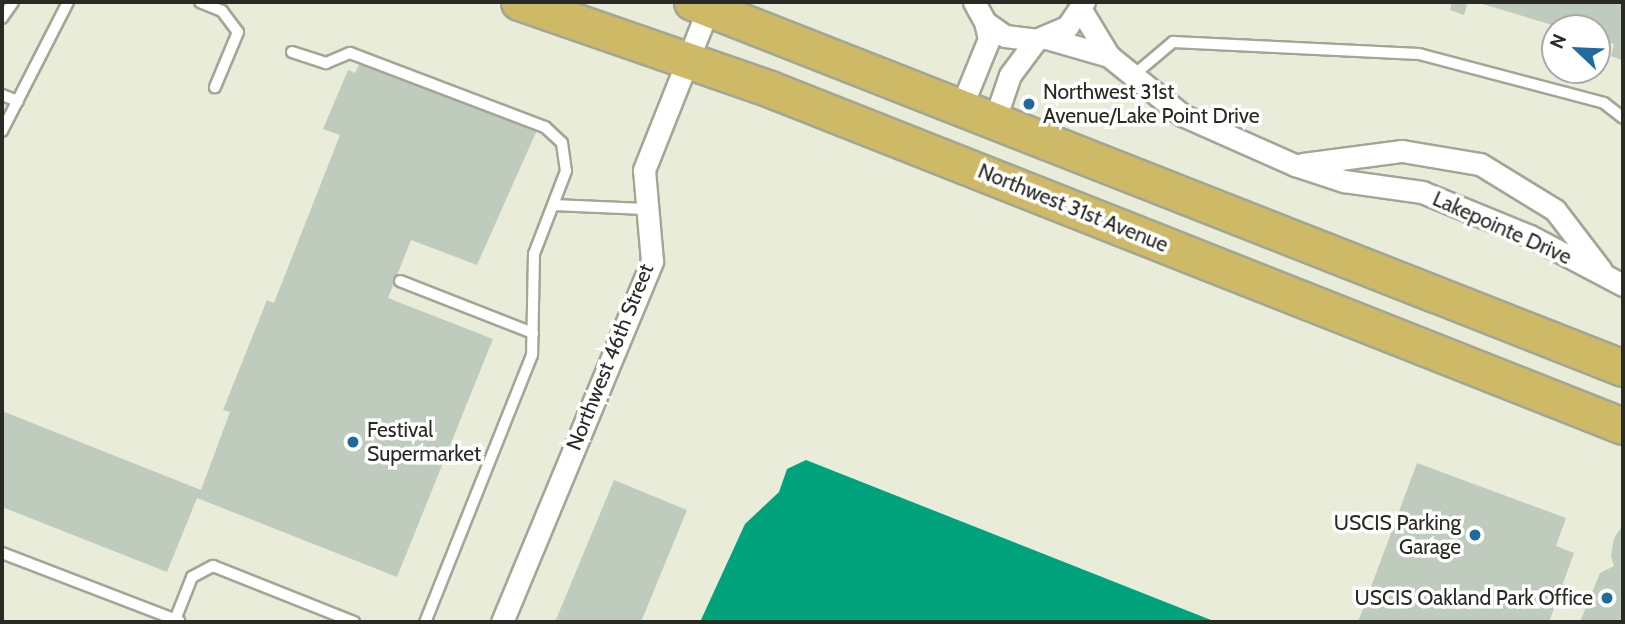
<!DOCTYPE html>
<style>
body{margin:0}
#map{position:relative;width:1625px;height:624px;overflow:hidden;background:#e8ecd9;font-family:Cabin,sans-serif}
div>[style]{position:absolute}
.water>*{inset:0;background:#00a37b}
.building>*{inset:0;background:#bfccbd}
.roads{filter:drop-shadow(2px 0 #a2a695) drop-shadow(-2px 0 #a2a695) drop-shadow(0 2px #a2a695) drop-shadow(0 -2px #a2a695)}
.service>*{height:10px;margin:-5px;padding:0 5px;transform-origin:5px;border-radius:5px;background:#fff}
.minor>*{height:21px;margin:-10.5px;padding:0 10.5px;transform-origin:10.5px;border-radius:10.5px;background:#fff}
.primary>*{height:35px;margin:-17.5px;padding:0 17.5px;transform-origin:17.5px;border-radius:17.5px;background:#ceb966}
.dots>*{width:19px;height:19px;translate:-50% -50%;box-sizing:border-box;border:4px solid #fff;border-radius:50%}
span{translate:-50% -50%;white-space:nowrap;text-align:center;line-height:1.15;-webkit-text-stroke:7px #fff;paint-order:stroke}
.poi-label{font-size:21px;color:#292a23}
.left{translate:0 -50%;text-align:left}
.right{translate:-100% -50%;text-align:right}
.street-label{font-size:21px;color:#292a23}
.frame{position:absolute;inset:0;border:4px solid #292a23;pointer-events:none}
.north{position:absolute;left:1541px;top:14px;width:70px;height:70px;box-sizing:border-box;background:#fff;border:2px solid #a9aaa7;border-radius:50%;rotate:293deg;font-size:19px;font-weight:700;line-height:28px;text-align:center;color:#292a23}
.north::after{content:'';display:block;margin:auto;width:24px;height:32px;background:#206b9e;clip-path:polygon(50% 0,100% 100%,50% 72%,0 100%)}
</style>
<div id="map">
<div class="water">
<i style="clip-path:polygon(806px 460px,1216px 622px,700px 622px,745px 524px,779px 492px,787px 469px)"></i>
</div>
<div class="building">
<i style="clip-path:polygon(1452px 2px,1468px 2px,1464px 15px,1450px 10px)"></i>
<i style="clip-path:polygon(1476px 2px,1623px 2px,1622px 60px,1611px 56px,1614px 44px,1597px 39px,1597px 28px,1562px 28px)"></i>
<i style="clip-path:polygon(361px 61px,537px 130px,477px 265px,411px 240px,388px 298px,493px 339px,397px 577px,197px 498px,167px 572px,2px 507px,2px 411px,201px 490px,230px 412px,223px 410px,267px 300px,274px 303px,340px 135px,323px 129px,348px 70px,355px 73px)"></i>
<i style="clip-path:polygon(1417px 463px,1566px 518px,1556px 546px,1574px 553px,1549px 622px,1358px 622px)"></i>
<i style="clip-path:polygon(614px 480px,687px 510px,641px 622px,555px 622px)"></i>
<i style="clip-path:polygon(1623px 525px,1623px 622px,1580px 622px,1600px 573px,1614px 566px,1611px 556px,1614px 538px)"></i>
</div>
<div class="roads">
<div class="service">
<i style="left:200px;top:2px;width:24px;rotate:22deg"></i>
<i style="left:222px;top:11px;width:26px;rotate:53deg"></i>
<i style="left:238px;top:32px;width:60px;rotate:112.7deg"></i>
<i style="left:2px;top:18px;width:19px;rotate:-55deg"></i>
<i style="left:292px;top:52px;width:36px;rotate:18deg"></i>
<i style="left:326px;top:63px;width:26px;rotate:-23deg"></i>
<i style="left:350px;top:53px;width:209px;rotate:20.8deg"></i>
<i style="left:545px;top:127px;width:23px;rotate:43deg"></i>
<i style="left:562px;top:143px;width:28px;rotate:82deg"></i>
<i style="left:566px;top:171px;width:89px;rotate:111.1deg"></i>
<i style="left:534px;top:254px;width:101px;rotate:91.1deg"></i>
<i style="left:532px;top:355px;width:288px;rotate:111.8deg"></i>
<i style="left:1135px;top:74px;width:50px;rotate:-40.1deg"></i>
<i style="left:1173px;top:42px;width:246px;rotate:2.8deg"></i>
<i style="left:1419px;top:54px;width:191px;rotate:14.8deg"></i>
<i style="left:1604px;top:103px;width:24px;rotate:38deg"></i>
<i style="left:2px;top:95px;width:17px;rotate:21deg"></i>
<i style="left:2px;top:131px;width:145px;rotate:-62.9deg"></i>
<i style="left:553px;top:205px;width:92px;rotate:2.5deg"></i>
<i style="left:400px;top:281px;width:143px;rotate:21.4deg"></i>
<i style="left:2px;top:553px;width:190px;rotate:21deg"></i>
<i style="left:175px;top:620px;width:46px;rotate:-68.4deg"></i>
<i style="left:192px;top:577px;width:24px;rotate:-28deg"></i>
<i style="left:213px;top:566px;width:152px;rotate:21.7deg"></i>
</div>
<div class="minor">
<i style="left:974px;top:2px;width:23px;rotate:61deg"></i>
<i style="left:985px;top:22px;width:24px;rotate:35deg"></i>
<i style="left:1005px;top:36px;width:31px;rotate:7deg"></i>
<i style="left:1036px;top:40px;width:34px;rotate:-23deg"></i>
<i style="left:1067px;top:27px;width:30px;rotate:-56deg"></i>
<i style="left:1081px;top:10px;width:54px;rotate:58.7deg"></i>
<i style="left:1046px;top:38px;width:66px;rotate:15.9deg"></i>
<i style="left:1109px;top:56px;width:94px;rotate:38.9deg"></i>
<i style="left:1182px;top:115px;width:124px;rotate:23.9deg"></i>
<i style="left:1295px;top:165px;width:52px;rotate:18.1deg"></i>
<i style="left:1344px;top:181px;width:79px;rotate:8deg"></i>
<i style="left:1422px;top:192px;width:117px;rotate:22.2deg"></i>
<i style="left:1530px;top:236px;width:105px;rotate:27.8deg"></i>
<i style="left:962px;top:105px;width:71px;rotate:-67.8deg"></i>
<i style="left:989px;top:39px;width:17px;rotate:-103deg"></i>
<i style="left:995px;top:119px;width:46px;rotate:-71.2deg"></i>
<i style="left:1010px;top:75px;width:44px;rotate:-53.4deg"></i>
<i style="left:1303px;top:164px;width:100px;rotate:-7.5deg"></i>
<i style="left:1402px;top:151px;width:79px;rotate:9.5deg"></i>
<i style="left:1480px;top:164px;width:88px;rotate:31.5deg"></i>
<i style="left:1555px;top:210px;width:76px;rotate:52.5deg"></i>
<i style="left:502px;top:622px;width:391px;rotate:-67.4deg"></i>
<i style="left:652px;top:261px;width:91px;rotate:-95deg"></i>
<i style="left:644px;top:170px;width:175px;rotate:-68.3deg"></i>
</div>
<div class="primary">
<i style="left:519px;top:2px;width:266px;rotate:19.1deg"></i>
<i style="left:770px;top:89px;width:917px;rotate:21.56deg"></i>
<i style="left:692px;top:2px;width:1000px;rotate:21.46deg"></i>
</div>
</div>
<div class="dots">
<i style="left:1029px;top:104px;background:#206b9e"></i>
<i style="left:353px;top:442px;background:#206b9e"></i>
<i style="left:1475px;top:535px;background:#206b9e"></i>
<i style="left:1607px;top:598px;background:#206b9e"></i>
</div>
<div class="poi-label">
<span class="left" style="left:1043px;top:104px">Northwest 31st<br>Avenue/Lake Point Drive</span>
<span class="left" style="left:367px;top:442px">Festival<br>Supermarket</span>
<span class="right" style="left:1461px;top:535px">USCIS Parking<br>Garage</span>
<span class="right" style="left:1593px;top:598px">USCIS Oakland Park Office</span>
</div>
<div class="street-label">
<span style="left:1073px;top:208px;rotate:22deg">Northwest 31st Avenue</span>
<span style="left:1502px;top:228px;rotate:24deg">Lakepointe Drive</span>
<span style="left:610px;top:357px;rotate:-68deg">Northwest 46th Street</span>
</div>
<div class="frame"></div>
<div class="north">N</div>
</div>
